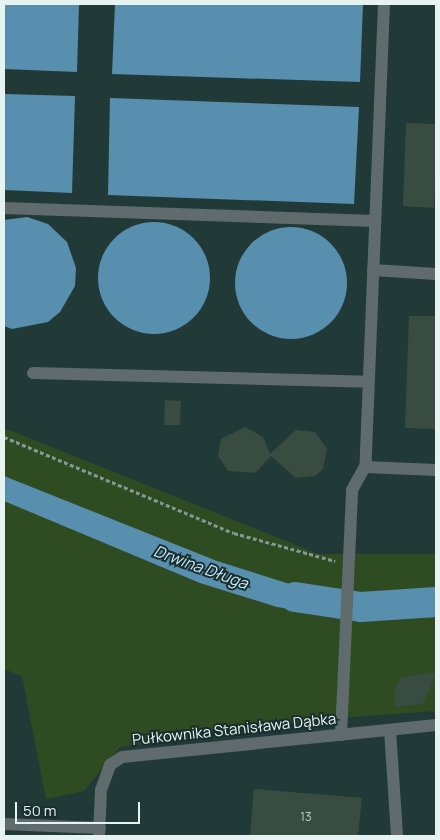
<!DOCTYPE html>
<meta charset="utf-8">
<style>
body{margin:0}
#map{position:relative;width:440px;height:840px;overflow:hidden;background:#223a37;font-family:Manrope,sans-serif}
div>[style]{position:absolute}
.green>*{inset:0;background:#2f4b22}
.water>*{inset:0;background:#588faf}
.round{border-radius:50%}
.river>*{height:30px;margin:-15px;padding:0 15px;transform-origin:15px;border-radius:15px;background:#588faf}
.building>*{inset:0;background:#384c41}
.path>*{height:3px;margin-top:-1.5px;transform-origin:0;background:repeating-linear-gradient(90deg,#849794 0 4px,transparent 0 6.5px)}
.minor>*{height:12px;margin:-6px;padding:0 6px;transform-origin:6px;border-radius:6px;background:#606b6d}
span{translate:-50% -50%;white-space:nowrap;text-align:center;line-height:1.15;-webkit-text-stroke:4px #182f2d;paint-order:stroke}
.number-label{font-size:12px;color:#bac9c5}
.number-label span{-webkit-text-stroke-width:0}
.street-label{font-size:15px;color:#e6f3f1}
.water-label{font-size:16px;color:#c7e6fa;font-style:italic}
.frame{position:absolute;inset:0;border:5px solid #e6f3f1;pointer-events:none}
.scale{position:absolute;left:15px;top:802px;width:125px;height:22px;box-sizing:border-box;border:2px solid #e6f3f1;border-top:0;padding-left:6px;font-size:15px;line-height:18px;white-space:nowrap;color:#e6f3f1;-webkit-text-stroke:4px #182f2d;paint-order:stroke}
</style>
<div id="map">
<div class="green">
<i style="clip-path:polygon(4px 428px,318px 554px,436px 554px,436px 711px,324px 719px,120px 747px,84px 791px,46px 799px,22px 676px,4px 669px)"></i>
</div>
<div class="water">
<i style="clip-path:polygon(4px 4px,79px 4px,77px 72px,4px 69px)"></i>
<i style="clip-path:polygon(115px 4px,363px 4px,360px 82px,112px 74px)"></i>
<i style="clip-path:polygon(4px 94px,75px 96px,72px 193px,4px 190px)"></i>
<i style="clip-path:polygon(110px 98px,359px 107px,354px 204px,108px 195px)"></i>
<i style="clip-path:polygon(27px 217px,48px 224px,67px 242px,76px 268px,75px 286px,60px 312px,48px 322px,12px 329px,4px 326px,4px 220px)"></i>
<i class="round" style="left:98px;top:222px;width:112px;height:112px"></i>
<i class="round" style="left:235px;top:227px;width:112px;height:112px"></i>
<i style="clip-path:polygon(4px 476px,217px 561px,315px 592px,335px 592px,335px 616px,277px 607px,200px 583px,4px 501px)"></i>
<i style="clip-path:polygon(436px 592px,436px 617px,358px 619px,361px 596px)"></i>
</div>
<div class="river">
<i style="left:295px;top:597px;width:67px;rotate:8.6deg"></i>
<i style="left:361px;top:607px;width:75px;rotate:-3.8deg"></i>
</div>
<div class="building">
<i style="clip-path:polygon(406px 123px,436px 124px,434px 208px,403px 206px)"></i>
<i style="clip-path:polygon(409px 316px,436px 316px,436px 429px,405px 428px)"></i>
<i style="clip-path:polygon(165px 400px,181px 401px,180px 425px,164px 425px)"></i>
<i style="clip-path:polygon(245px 427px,263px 437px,270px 454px,296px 430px,315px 432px,327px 449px,323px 469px,315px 476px,296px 478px,271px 456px,255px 473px,228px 471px,218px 456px,221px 439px)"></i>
<i style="clip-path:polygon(436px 673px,423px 704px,395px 707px,394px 691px,401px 677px)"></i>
<i style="clip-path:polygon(254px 789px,362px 798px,358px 836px,250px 836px)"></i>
</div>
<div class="path">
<i style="left:4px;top:437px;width:249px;rotate:22.7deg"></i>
<i style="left:234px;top:533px;width:105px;rotate:15.5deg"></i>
</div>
<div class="minor">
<i style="left:384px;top:4px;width:463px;rotate:92.3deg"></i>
<i style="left:365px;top:467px;width:71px;rotate:2.4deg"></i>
<i style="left:4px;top:208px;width:371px;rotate:2deg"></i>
<i style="left:373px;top:270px;width:63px;rotate:3.6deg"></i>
<i style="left:33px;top:373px;width:335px;rotate:1.5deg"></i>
<i style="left:390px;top:730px;width:106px;rotate:86.2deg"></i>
<i style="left:341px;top:735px;width:245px;rotate:-87.4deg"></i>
<i style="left:352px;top:490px;width:26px;rotate:-61deg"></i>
<i style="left:4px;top:824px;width:96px;rotate:2.4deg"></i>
<i style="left:99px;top:836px;width:46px;rotate:-87.5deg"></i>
<i style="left:101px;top:790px;width:27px;rotate:-70deg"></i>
<i style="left:110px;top:765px;width:14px;rotate:-34deg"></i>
<i style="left:122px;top:757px;width:316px;rotate:-5.8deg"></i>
</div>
<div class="number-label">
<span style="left:306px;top:817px">13</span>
</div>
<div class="street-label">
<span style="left:234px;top:729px;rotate:-6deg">Pułkownika Stanisława Dąbka</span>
</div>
<div class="water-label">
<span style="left:201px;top:567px;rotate:20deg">Drwina Długa</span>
</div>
<div class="frame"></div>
<div class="scale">50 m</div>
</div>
